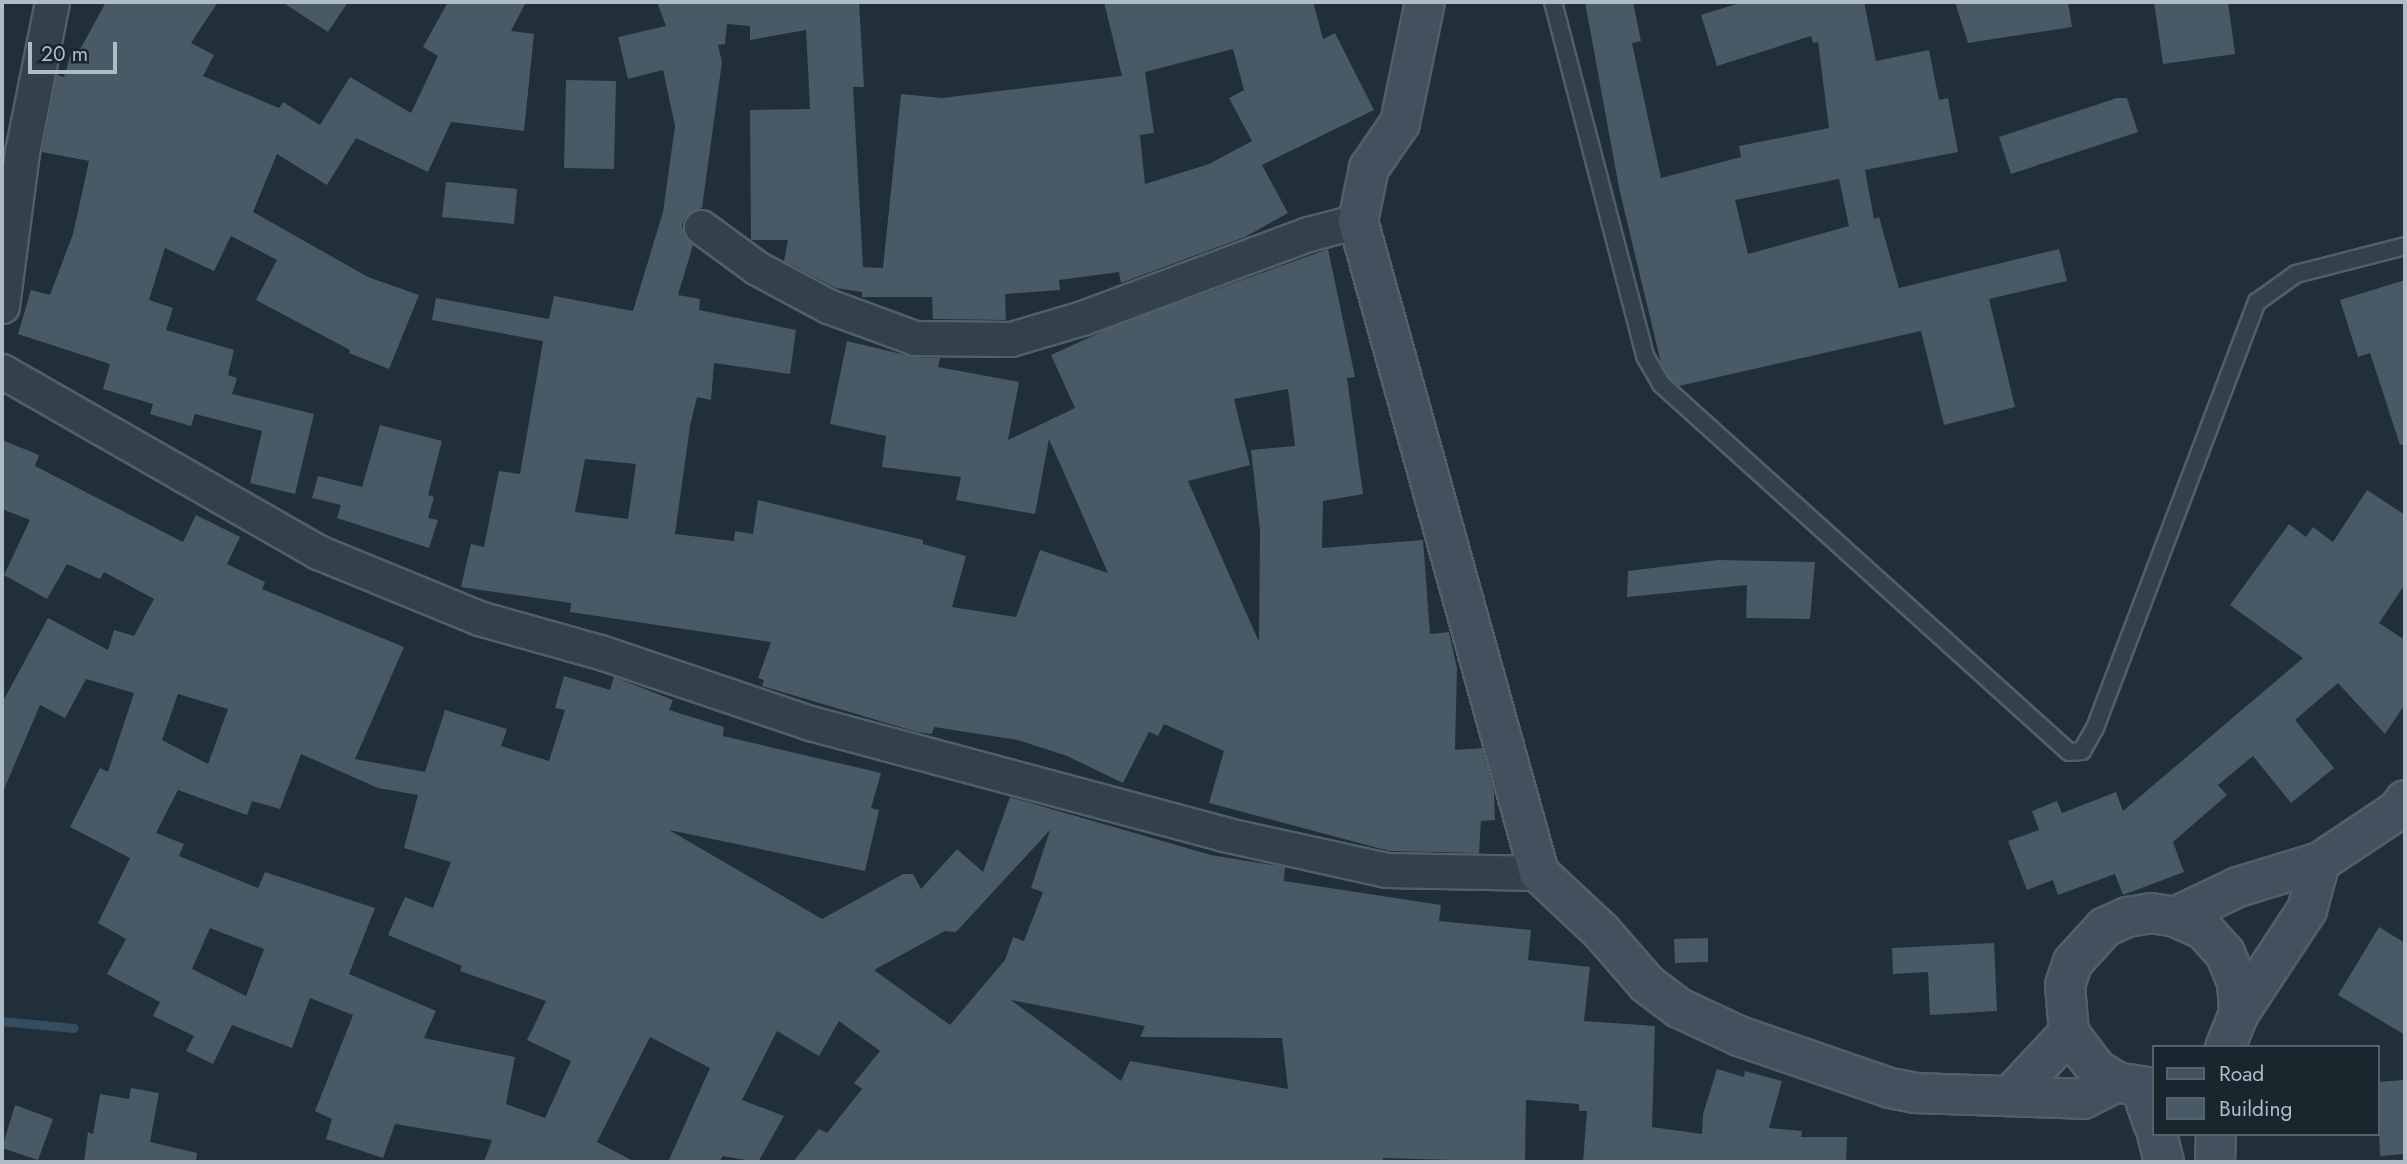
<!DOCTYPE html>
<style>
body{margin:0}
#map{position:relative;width:2407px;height:1164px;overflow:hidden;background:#202f39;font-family:Jost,sans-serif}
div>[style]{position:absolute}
.stream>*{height:9px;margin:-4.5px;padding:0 4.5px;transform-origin:4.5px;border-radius:4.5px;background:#334e61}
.building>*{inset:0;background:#485a65}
.roads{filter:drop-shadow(2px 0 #525f67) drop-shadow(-2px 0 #525f67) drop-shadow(0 2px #525f67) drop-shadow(0 -2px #525f67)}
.lane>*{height:16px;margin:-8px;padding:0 8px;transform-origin:8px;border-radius:8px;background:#34414a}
.street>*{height:33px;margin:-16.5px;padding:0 16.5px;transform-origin:16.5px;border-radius:16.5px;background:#34414a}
.secondary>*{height:38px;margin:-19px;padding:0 19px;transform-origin:19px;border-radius:19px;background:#42515d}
span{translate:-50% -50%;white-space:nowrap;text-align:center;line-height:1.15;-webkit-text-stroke:7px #19262e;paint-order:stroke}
.frame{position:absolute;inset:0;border:4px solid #afbcc6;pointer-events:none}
.legend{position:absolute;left:2152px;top:1045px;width:228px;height:91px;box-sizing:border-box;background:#19262e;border:2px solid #55626b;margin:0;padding:9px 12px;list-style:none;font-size:21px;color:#afbcc6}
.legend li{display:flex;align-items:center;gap:14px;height:35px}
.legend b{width:35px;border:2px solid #55626b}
.scale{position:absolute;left:28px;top:42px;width:89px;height:32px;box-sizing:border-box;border:4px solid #afbcc6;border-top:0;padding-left:9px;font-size:21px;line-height:24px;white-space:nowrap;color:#afbcc6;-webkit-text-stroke:5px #19262e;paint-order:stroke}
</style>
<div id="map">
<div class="stream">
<i style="left:2px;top:1021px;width:72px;rotate:5.6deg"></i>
</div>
<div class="building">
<i style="clip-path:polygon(106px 2px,218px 2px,191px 43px,214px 55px,203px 76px,279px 108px,283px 102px,320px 125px,350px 77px,411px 113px,438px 56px,423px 47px,448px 2px,526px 2px,511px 31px,534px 34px,524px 131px,451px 122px,428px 172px,356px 138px,327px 185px,277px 154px,253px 212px,368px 277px,419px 295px,389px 369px,349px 353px,350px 350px,256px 300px,277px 260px,231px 236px,214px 271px,165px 248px,149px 300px,173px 308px,166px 330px,234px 350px,228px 375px,237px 378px,232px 394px,314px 414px,295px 494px,250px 483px,262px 431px,195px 414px,191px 426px,150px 414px,153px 404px,103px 389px,110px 364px,18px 334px,31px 290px,50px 295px,73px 234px,89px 161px,42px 152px,57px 75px,64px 77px,71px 53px,77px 55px)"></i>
<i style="clip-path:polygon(282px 2px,348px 2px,328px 32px)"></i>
<i style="clip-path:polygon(evenodd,657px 2px,859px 2px,864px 87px,853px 87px,863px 267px,883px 268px,901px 94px,942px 98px,1122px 76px,1104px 2px,1313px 2px,1323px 39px,1335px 33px,1374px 110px,1262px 165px,1288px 213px,1245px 237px,1121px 283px,1119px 272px,1059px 280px,1060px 290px,1005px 294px,1006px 320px,933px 319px,932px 297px,862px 297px,862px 292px,836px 288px,784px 261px,788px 240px,751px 240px,750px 110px,810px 109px,806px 30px,750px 40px,750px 26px,727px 24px,725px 44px,718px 45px,722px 62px,702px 208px,686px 215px,682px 224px,684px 235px,693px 245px,678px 295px,700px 299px,699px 310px,796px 330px,790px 374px,714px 363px,711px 400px,697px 397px,690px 426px,675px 534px,734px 541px,735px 531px,753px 534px,758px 500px,923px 540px,923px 544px,966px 556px,952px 607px,1016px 617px,1040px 550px,1108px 573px,1049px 439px,1035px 514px,956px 500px,961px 477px,882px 467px,886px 436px,830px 424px,847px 341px,914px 357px,940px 358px,938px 367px,1019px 382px,1008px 440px,1075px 408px,1051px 355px,1114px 326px,1328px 249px,1355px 377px,1347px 378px,1363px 494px,1323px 501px,1322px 548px,1423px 540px,1430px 634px,1449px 632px,1457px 668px,1455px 750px,1482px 748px,1494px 792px,1495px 820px,1481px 821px,1479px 853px,1389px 851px,1209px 803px,1224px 751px,1164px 724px,1158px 736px,1149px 732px,1123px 783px,1067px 756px,1018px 740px,934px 727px,932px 734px,917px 732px,762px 686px,764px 680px,758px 678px,771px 642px,570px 612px,571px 603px,461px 587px,471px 544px,484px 547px,499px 471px,520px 474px,543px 341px,432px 320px,436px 298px,549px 319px,554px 296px,633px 311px,663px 212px,675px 126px,663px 70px,628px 79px,618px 37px,666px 26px,657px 2px,1233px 49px,1244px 90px,1229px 98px,1252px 141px,1209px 164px,1145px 184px,1140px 135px,1154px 133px,1145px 72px,1233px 49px,657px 2px,1288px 389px,1295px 446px,1251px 450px,1260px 531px,1259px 642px,1188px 481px,1250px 465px,1234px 399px,1288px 389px,657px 2px,585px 459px,636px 464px,628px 519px,575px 512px,585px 459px)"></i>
<i style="clip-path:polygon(evenodd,1585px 2px,1633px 2px,1641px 41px,1632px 43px,1661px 178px,1741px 157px,1739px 146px,1829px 128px,1818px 42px,1813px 43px,1811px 36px,1717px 66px,1701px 15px,1743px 2px,1864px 2px,1876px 61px,1929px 50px,1939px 100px,1948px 98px,1958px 152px,1865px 170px,1874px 219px,1879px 217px,1899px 288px,2059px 249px,2067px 281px,1989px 299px,2015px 407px,1944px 425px,1921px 331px,1679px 386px,1669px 377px,1661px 363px,1619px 188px,1585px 2px,1839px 179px,1849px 226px,1748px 254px,1735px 200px,1839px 179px)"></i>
<i style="clip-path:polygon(1955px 2px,2068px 2px,2072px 27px,1968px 43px)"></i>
<i style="clip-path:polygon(2154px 2px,2228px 2px,2235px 54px,2163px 64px)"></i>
<i style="clip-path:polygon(566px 80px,616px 81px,614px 169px,564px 168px)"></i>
<i style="clip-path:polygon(2117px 98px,2127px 98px,2138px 132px,2011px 174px,1999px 137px)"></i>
<i style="clip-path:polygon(446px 182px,517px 189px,514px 224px,442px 217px)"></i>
<i style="clip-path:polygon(2405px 280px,2405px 444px,2400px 445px,2370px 353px,2358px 357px,2340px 300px)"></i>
<i style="clip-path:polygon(380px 425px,442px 441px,428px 495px,434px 497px,428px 518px,438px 520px,429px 548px,337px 518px,341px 505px,312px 498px,318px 476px,362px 487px)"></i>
<i style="clip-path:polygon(evenodd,2px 440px,39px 455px,35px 466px,183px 542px,196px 515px,240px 537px,227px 564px,265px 582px,262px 589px,404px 647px,355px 759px,425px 772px,445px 710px,507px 729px,501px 746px,549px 761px,565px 710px,555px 708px,564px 676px,610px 690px,614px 677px,673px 700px,669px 710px,724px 727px,723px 736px,881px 773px,871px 808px,879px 810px,865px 871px,669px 830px,822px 919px,903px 874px,913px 874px,921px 889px,957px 849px,983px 872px,1010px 797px,1211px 855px,1285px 867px,1284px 881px,1441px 905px,1439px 921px,1531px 930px,1528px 960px,1590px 967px,1584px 1021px,1655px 1026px,1652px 1127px,1702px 1134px,1703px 1114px,1717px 1069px,1744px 1077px,1745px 1071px,1782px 1081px,1769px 1128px,1802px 1131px,1801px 1137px,1847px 1137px,1846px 1162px,1583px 1162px,1587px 1111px,1579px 1111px,1579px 1104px,1526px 1100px,1525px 1162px,1383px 1158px,1383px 1162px,793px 1162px,819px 1129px,827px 1133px,862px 1089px,854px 1083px,880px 1051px,839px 1021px,819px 1056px,777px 1031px,742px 1100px,784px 1116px,758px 1162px,723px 1156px,719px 1162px,668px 1162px,710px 1068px,650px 1037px,597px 1142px,635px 1162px,484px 1162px,492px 1140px,395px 1124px,383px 1158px,326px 1139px,332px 1119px,315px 1111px,353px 1015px,310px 998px,292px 1048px,232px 1025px,213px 1064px,186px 1051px,194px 1036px,153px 1016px,160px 1002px,107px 974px,126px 939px,98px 923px,130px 858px,70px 827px,100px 768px,108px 772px,134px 693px,86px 679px,65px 718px,40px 705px,2px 794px,2px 703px,48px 618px,108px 650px,114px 630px,134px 636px,154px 599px,104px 572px,100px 579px,67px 564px,47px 599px,4px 575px,30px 520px,2px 509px,2px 440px,178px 694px,228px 709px,208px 764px,162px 740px,178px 694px,2px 440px,301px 754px,378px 788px,418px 795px,404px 848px,451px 862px,433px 908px,405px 897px,388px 935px,462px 966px,460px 971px,546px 1001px,527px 1040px,571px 1061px,545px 1118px,506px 1104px,515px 1057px,424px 1038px,436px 1011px,349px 974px,375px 908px,265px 872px,258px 888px,179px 856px,184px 844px,156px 833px,178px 790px,247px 815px,252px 801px,280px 809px,301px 754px,2px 440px,1050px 830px,1031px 888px,1043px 892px,1024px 941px,1013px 937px,1005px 960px,950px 1025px,874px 970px,945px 931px,956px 932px,1050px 830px,2px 440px,210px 928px,264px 949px,246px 996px,192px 969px,210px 928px,2px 440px,1011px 1000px,1145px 1026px,1140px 1037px,1282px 1038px,1288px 1089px,1130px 1061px,1121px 1081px,1011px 1000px)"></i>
<i style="clip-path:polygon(2367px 490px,2405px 515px,2405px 584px,2379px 623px,2405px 640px,2405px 704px,2385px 734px,2338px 683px,2295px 720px,2334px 768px,2291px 803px,2253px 756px,2218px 785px,2227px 795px,2173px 842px,2184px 872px,2123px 895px,2115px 874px,2058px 895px,2053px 880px,2027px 890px,2008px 841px,2039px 830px,2032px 811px,2057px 801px,2062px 813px,2116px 792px,2123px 811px,2303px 658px,2230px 605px,2289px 524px,2306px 537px,2313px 527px,2333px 542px)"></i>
<i style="clip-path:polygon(1718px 560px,1815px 562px,1810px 619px,1746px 618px,1747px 585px,1627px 597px,1628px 571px)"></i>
<i style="clip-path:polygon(2379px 927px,2405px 943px,2405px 1035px,2338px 995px)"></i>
<i style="clip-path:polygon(1708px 938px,1708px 962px,1675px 963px,1674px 939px)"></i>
<i style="clip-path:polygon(1994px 943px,1997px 1011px,1930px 1015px,1928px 972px,1893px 974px,1892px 948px)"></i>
<i style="clip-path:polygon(2405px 1080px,2405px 1154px,2380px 1156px,2377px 1082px)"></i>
<i style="clip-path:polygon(131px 1088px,159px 1093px,150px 1142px,197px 1153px,196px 1162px,84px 1162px,88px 1132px,93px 1134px,100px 1094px,129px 1099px)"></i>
<i style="clip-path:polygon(15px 1105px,53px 1119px,38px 1160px,2px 1148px)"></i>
</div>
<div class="roads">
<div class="lane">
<i style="left:1553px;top:2px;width:366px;rotate:75.4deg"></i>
<i style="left:1645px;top:356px;width:32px;rotate:60deg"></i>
<i style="left:1661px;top:384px;width:549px;rotate:42.05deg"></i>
<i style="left:2069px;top:752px;width:13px;rotate:-4deg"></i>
<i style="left:2082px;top:751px;width:26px;rotate:-61deg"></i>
<i style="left:2095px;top:728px;width:456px;rotate:-69.2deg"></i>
<i style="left:2257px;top:302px;width:48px;rotate:-35.7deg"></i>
<i style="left:2296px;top:274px;width:113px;rotate:-14.4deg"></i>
</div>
<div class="street">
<i style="left:701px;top:227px;width:69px;rotate:36.2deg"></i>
<i style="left:757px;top:268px;width:81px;rotate:28.2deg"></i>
<i style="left:828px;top:306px;width:93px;rotate:20.2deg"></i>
<i style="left:915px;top:338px;width:96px;rotate:0.6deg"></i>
<i style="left:1011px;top:339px;width:74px;rotate:-16.5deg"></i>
<i style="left:1082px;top:318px;width:241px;rotate:-20.4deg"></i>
<i style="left:1308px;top:234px;width:52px;rotate:-14.6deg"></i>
<i style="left:2px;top:306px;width:155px;rotate:-82.6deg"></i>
<i style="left:22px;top:152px;width:153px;rotate:-78.7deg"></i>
<i style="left:2px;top:371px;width:364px;rotate:29.8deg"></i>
<i style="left:318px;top:552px;width:174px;rotate:22.3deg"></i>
<i style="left:479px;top:618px;width:126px;rotate:15.7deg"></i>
<i style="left:600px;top:652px;width:222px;rotate:18.7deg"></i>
<i style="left:810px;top:723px;width:428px;rotate:15deg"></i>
<i style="left:1223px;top:834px;width:168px;rotate:12.4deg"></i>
<i style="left:1387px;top:870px;width:152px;rotate:1.1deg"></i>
</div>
<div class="secondary">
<i style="left:1425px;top:2px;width:124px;rotate:101.7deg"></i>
<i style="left:1400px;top:123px;width:55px;rotate:124.6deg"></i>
<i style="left:1369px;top:168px;width:54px;rotate:101.7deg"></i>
<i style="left:1358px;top:221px;width:677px;rotate:74.48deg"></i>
<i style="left:1539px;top:873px;width:85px;rotate:43.1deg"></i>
<i style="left:1601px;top:931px;width:70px;rotate:49deg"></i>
<i style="left:1647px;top:984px;width:40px;rotate:37deg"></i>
<i style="left:1679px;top:1008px;width:66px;rotate:25deg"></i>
<i style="left:1739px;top:1036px;width:160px;rotate:19deg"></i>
<i style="left:1890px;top:1088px;width:25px;rotate:11deg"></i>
<i style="left:1915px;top:1093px;width:168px;rotate:2deg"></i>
<i style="left:2083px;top:1099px;width:38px;rotate:-27deg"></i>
<i style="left:2175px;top:917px;width:70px;rotate:-25.5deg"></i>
<i style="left:2238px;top:887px;width:86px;rotate:-17deg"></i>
<i style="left:2320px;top:862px;width:94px;rotate:-33.7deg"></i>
<i style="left:2398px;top:810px;width:12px;rotate:-55deg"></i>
<i style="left:2239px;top:1013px;width:123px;rotate:-56.6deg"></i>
<i style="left:2307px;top:910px;width:50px;rotate:-74.8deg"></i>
<i style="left:2141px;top:1088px;width:37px;rotate:71deg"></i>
<i style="left:2153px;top:1088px;width:36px;rotate:-171deg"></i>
<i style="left:2117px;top:1082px;width:23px;rotate:-149deg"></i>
<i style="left:2097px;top:1070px;width:46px;rotate:-127.1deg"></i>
<i style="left:2069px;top:1033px;width:48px;rotate:-94.8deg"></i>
<i style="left:2065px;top:985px;width:24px;rotate:-71deg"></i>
<i style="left:2073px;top:962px;width:47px;rotate:-47.6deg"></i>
<i style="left:2105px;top:927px;width:24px;rotate:-24deg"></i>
<i style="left:2127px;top:917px;width:24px;rotate:-9deg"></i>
<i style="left:2151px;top:913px;width:24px;rotate:9deg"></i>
<i style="left:2175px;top:917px;width:32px;rotate:24deg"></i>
<i style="left:2204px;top:930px;width:31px;rotate:48deg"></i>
<i style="left:2225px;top:953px;width:31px;rotate:68deg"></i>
<i style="left:2237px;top:982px;width:31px;rotate:86deg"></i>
<i style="left:2239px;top:1013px;width:37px;rotate:112deg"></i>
<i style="left:2011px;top:1095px;width:85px;rotate:-46.9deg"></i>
<i style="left:2157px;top:1134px;width:29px;rotate:76deg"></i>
<i style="left:2215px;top:1162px;width:28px;rotate:-88deg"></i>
</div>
</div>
<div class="frame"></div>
<ul class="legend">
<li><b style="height:9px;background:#42515d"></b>Road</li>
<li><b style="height:19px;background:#485a65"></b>Building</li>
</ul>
<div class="scale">20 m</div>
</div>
